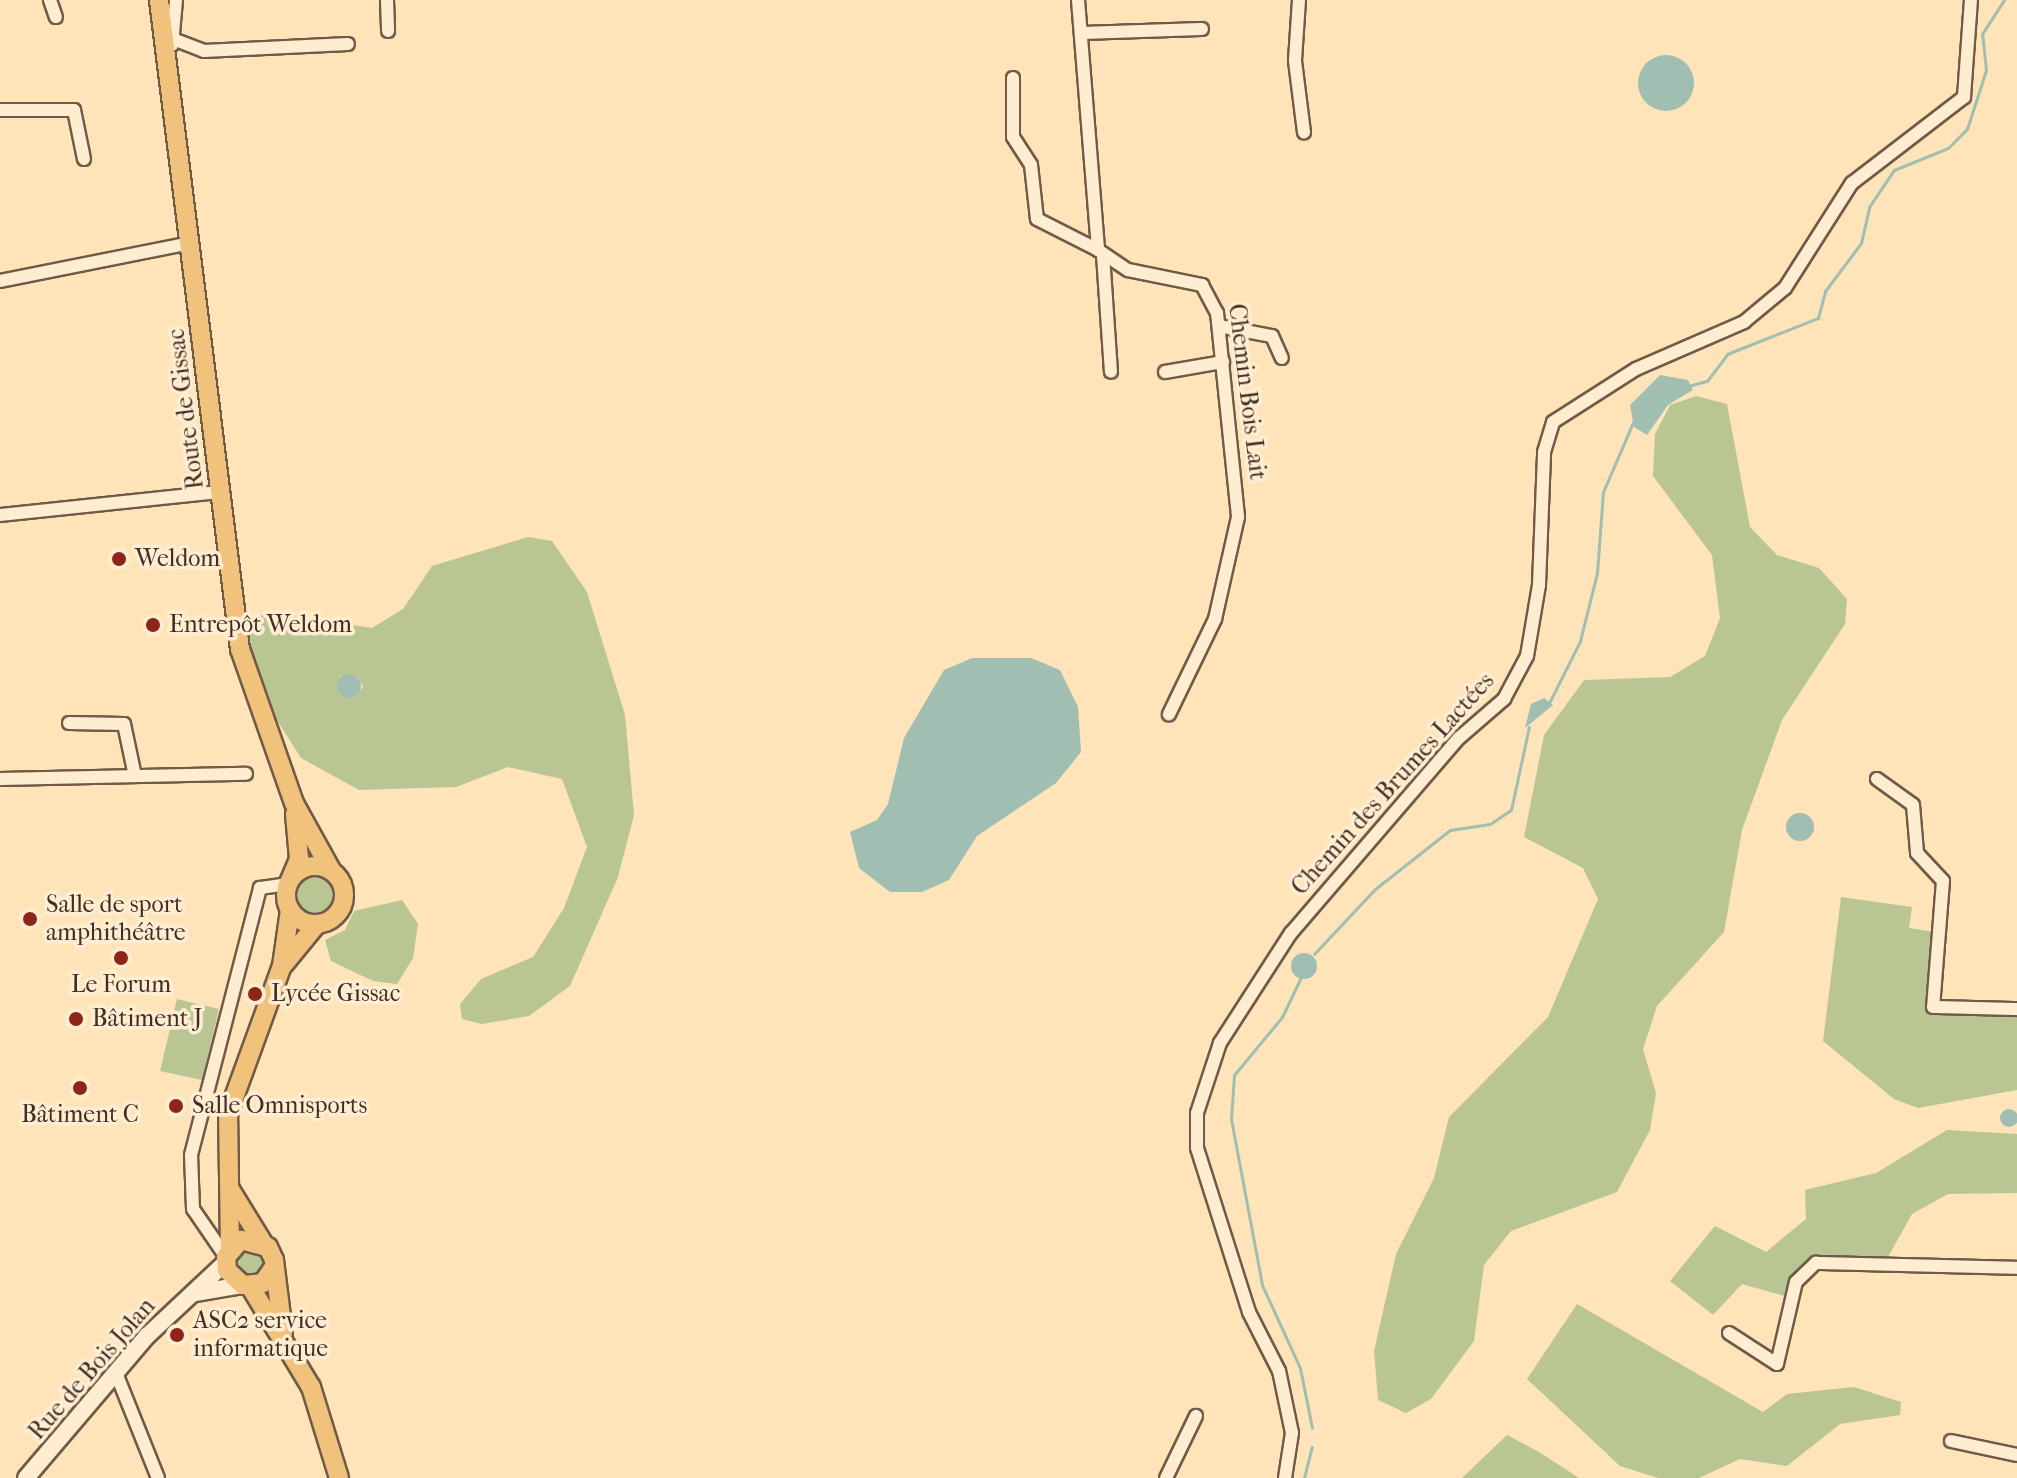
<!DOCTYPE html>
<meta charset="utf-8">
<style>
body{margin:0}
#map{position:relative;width:2017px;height:1478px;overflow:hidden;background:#ffe3b9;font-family:"IM FELL French Canon",serif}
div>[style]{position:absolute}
.green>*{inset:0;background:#bac594}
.round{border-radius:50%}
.water>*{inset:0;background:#a0beb1}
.stream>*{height:3px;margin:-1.5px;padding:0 1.5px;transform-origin:1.5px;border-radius:1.5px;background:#a0beb1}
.roads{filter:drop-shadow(2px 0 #705a48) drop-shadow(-2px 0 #705a48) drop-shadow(0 2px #705a48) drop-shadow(0 -2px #705a48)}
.street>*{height:12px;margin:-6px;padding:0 6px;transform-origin:6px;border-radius:6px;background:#ffedd2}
.secondary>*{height:16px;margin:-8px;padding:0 8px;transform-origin:8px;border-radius:8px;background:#ffedd2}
.primary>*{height:18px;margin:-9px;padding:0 9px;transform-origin:9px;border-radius:9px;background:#f0c27c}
.primary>.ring{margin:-9px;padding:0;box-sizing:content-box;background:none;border:18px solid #f0c27c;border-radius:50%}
.dots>*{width:22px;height:22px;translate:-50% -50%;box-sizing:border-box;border:4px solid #ffedd2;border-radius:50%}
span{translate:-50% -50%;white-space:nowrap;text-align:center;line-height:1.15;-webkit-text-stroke:7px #ffedd2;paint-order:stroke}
.street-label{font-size:24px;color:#402d23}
.poi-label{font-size:24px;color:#402d23}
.left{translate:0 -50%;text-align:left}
</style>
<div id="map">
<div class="green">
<i style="clip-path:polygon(1696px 396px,1727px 404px,1750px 527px,1777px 555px,1819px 568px,1847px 599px,1845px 624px,1782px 720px,1742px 830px,1724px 932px,1657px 1006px,1643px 1049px,1656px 1093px,1650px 1130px,1617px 1192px,1511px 1231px,1484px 1265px,1474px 1341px,1431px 1399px,1406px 1413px,1378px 1400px,1374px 1351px,1396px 1254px,1434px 1178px,1449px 1117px,1548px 1017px,1598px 899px,1583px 868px,1524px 837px,1544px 735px,1584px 680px,1670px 677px,1705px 656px,1720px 618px,1712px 555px,1653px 476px,1655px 434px,1670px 405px)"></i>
<i style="clip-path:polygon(evenodd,528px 537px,552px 541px,587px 592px,625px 715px,634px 815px,618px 877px,570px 986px,529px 1016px,482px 1024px,462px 1019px,460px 1004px,481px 979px,533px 957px,564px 908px,587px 847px,562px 779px,508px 767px,456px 787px,359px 790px,301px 758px,259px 692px,247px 621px,269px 612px,372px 628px,403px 609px,432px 566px,528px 537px,340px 676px,358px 677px,363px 687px,356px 696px,340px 695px,340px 676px)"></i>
<i class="round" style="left:293px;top:873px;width:40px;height:40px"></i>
<i style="clip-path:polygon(1841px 897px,1912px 907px,1909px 928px,1935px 932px,1929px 1009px,2017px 1012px,2017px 1090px,1918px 1108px,1894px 1099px,1823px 1041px)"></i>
<i style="clip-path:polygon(402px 900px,418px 924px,413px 958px,397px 984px,373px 981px,331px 961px,325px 940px,345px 930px,354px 911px)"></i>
<i style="clip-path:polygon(177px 999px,219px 1009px,202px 1080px,160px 1071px)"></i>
<i style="clip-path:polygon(1947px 1130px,2017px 1134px,2017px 1193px,1948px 1194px,1912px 1214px,1884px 1264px,1812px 1259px,1793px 1274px,1788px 1297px,1742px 1284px,1713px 1315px,1670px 1281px,1715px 1226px,1766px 1252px,1806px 1219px,1805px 1190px,1876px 1173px)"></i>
<i style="clip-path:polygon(237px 1246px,266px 1251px,267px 1271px,244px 1282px,230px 1256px)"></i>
<i style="clip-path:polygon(1577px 1304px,1763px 1412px,1787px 1394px,1854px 1387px,1901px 1402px,1900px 1415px,1840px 1424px,1787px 1466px,1740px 1459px,1699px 1478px,1658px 1478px,1620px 1466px,1527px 1379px)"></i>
<i style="clip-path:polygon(1507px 1435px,1539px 1452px,1579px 1478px,1462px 1478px)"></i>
</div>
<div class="water">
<i class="round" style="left:1638px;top:55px;width:56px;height:56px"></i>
<i style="clip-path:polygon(1660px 375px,1688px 380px,1693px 390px,1668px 405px,1647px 435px,1634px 427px,1630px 405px)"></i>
<i style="clip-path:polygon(972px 658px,1031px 658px,1060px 670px,1078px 707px,1081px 752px,1056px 783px,977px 836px,949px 880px,922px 892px,890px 892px,859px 868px,850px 832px,877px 820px,888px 804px,904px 738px,944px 670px)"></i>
<i class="round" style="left:337px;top:674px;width:24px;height:24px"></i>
<i style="clip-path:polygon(1544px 698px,1553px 705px,1525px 728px,1531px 704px)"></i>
<i class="round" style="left:1786px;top:813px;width:28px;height:28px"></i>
<i class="round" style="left:1291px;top:953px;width:26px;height:26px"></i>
<i class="round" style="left:2000px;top:1109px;width:18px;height:18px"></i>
</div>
<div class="stream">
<i style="left:1688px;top:386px;width:20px;rotate:-15deg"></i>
<i style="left:1707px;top:381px;width:34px;rotate:-53deg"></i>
<i style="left:1727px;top:354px;width:98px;rotate:-21.6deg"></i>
<i style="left:1818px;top:318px;width:28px;rotate:-75deg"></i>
<i style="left:1825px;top:291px;width:60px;rotate:-53.1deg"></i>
<i style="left:1861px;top:243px;width:37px;rotate:-77deg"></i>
<i style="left:1869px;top:207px;width:45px;rotate:-56deg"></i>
<i style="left:1894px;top:170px;width:58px;rotate:-22.2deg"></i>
<i style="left:1948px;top:148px;width:27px;rotate:-45deg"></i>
<i style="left:1967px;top:129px;width:62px;rotate:-72.1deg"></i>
<i style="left:1986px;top:70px;width:36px;rotate:-96deg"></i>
<i style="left:1982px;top:34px;width:40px;rotate:-57.1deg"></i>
<i style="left:1549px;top:703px;width:69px;rotate:-63.4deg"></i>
<i style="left:1580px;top:641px;width:70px;rotate:-76deg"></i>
<i style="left:1597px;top:573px;width:81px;rotate:-85.8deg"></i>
<i style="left:1603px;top:492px;width:78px;rotate:-66.7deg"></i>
<i style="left:1314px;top:954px;width:89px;rotate:-46.8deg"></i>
<i style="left:1375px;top:889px;width:95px;rotate:-38.2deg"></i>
<i style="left:1450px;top:830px;width:40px;rotate:-8.5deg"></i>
<i style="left:1490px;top:824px;width:25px;rotate:-34deg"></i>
<i style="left:1511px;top:810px;width:85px;rotate:-77.8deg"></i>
<i style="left:1301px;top:977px;width:44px;rotate:115.4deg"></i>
<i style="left:1282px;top:1017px;width:75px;rotate:129.6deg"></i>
<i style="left:1234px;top:1075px;width:44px;rotate:93.9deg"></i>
<i style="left:1231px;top:1119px;width:169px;rotate:79.4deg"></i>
<i style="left:1262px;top:1285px;width:91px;rotate:65.4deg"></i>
<i style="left:1300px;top:1368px;width:61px;rotate:78.7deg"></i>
<i style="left:1304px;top:1478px;width:32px;rotate:-76deg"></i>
</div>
<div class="roads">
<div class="street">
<i style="left:50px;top:0;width:18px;rotate:71deg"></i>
<i style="left:387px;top:0;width:31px;rotate:88deg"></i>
<i style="left:1078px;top:0;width:251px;rotate:85.4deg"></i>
<i style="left:1098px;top:250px;width:36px;rotate:34deg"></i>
<i style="left:1128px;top:270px;width:76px;rotate:11.5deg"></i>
<i style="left:1202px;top:285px;width:32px;rotate:62deg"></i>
<i style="left:1217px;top:313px;width:205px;rotate:84.1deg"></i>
<i style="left:1238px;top:517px;width:105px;rotate:102.7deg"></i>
<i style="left:1215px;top:619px;width:106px;rotate:115.8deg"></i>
<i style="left:1299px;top:0;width:61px;rotate:93.8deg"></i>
<i style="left:1295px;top:61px;width:72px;rotate:82.8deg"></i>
<i style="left:1081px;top:33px;width:121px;rotate:-1.9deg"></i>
<i style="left:173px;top:39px;width:33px;rotate:21deg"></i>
<i style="left:204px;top:51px;width:144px;rotate:-2.8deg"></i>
<i style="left:172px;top:45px;width:45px;rotate:-84.9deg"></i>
<i style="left:1013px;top:78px;width:59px;rotate:90deg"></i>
<i style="left:1013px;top:137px;width:33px;rotate:57deg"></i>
<i style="left:1031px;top:165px;width:54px;rotate:83.7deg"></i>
<i style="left:1037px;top:219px;width:68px;rotate:26.9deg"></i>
<i style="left:0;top:110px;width:74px"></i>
<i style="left:74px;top:110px;width:50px;rotate:78.5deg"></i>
<i style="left:1103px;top:255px;width:117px;rotate:86.1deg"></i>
<i style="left:0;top:281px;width:194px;rotate:-11.3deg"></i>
<i style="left:1219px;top:326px;width:54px;rotate:10.7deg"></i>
<i style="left:1272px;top:336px;width:24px;rotate:66deg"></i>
<i style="left:1165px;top:372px;width:59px;rotate:-9.8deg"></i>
<i style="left:0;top:515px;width:221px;rotate:-6deg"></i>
<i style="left:69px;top:723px;width:55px;rotate:1deg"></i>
<i style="left:124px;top:724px;width:53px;rotate:78.1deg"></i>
<i style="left:0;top:779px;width:246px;rotate:-1.2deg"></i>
<i style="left:1877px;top:779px;width:44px;rotate:35.8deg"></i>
<i style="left:1913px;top:805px;width:48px;rotate:85.2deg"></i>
<i style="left:1917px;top:853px;width:38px;rotate:47deg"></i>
<i style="left:1943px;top:881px;width:126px;rotate:94.5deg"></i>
<i style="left:1933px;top:1007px;width:84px;rotate:1.4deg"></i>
<i style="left:226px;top:1257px;width:58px;rotate:-124.5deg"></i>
<i style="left:193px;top:1209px;width:54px;rotate:-92.1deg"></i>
<i style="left:191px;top:1155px;width:276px;rotate:-75.5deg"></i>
<i style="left:260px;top:888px;width:28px;rotate:-8deg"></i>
<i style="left:1729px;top:1333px;width:57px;rotate:32.9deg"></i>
<i style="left:1777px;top:1364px;width:84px;rotate:-77deg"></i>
<i style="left:1796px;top:1282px;width:28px;rotate:-44deg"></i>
<i style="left:1816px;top:1263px;width:201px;rotate:1.4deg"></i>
<i style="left:116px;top:1373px;width:113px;rotate:68.2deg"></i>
<i style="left:1951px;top:1441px;width:67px;rotate:12deg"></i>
<i style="left:1166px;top:1478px;width:69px;rotate:-64.2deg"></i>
<i style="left:1285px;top:1478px;width:46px;rotate:-81.2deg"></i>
<i style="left:1292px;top:1433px;width:63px;rotate:-101.8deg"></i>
<i style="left:1279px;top:1371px;width:66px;rotate:-117deg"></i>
<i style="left:1249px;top:1312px;width:172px;rotate:-107.6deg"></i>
<i style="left:1197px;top:1148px;width:35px;rotate:-90deg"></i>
<i style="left:1197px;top:1113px;width:74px;rotate:-71.8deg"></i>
<i style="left:1220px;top:1043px;width:131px;rotate:-57.2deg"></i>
<i style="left:1291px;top:933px;width:257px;rotate:-49.3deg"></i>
<i style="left:1459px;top:738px;width:60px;rotate:-40.9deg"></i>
<i style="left:1504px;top:699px;width:49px;rotate:-61.9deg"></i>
<i style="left:1527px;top:656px;width:72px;rotate:-80.4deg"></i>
<i style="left:1539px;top:585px;width:133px;rotate:-87.8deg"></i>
<i style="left:1544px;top:452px;width:31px;rotate:-73deg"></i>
<i style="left:1553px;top:422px;width:98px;rotate:-32.6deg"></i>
<i style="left:1636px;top:369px;width:118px;rotate:-23.5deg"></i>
<i style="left:1744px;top:322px;width:53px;rotate:-39.7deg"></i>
<i style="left:1785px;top:288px;width:125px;rotate:-57.5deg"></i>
<i style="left:1852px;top:183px;width:141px;rotate:-37.5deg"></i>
<i style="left:1964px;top:97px;width:97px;rotate:-85.9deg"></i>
</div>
<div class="secondary">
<i style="left:195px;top:1293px;width:49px;rotate:-9.5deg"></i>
<i style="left:26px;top:1478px;width:187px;rotate:-49.6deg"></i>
<i style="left:147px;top:1336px;width:107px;rotate:-43.1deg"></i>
</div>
<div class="primary">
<i style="left:159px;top:0;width:654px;rotate:82.89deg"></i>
<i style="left:240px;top:649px;width:163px;rotate:70.7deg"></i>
<i style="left:294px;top:803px;width:77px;rotate:61.1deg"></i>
<i class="ring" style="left:286px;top:866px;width:40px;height:40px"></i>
<i style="left:291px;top:878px;width:21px;rotate:-67deg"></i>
<i style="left:299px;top:859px;width:45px;rotate:-95.1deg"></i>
<i style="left:284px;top:964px;width:52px;rotate:-50.5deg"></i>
<i style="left:231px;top:1191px;width:61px;rotate:58.4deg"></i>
<i style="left:230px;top:1250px;width:136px;rotate:-90.8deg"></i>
<i style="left:228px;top:1114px;width:158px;rotate:-70deg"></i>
<i style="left:282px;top:966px;width:57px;rotate:-81.9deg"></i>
<i style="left:274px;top:1267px;width:19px;rotate:125deg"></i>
<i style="left:263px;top:1283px;width:20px;rotate:174deg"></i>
<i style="left:243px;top:1285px;width:22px;rotate:-137deg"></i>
<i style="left:227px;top:1270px;width:13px;rotate:-94deg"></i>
<i style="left:226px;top:1257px;width:23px;rotate:-49deg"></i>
<i style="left:241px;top:1240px;width:28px;rotate:15deg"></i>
<i style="left:268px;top:1247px;width:14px;rotate:65deg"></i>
<i style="left:274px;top:1260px;width:73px;rotate:82.9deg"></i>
<i style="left:250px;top:1286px;width:118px;rotate:58.9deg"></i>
<i style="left:311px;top:1387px;width:95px;rotate:72.9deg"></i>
</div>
</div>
<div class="dots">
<i style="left:119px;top:559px;background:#8f2418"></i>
<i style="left:153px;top:625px;background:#8f2418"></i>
<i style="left:30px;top:919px;background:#8f2418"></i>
<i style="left:121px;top:958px;background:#8f2418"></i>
<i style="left:255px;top:994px;background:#8f2418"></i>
<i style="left:76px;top:1019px;background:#8f2418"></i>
<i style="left:80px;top:1088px;background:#8f2418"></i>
<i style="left:176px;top:1106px;background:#8f2418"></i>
<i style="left:177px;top:1335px;background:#8f2418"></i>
</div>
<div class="street-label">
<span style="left:1247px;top:392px;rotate:83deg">Chemin Bois Lait</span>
<span style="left:186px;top:409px;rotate:-97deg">Route de Gissac</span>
<span style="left:1393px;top:784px;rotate:-48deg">Chemin des Brumes Lactées</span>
<span style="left:92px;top:1369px;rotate:-49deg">Rue de Bois Jolan</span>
</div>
<div class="poi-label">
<span class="left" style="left:135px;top:559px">Weldom</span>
<span class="left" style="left:169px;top:625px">Entrepôt Weldom</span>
<span class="left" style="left:46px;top:919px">Salle de sport<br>amphithéâtre</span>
<span style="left:121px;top:985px">Le Forum</span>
<span class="left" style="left:271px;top:994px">Lycée Gissac</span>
<span class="left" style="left:92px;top:1019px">Bâtiment J</span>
<span class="left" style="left:192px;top:1106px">Salle Omnisports</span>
<span style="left:80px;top:1115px">Bâtiment C</span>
<span class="left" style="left:193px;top:1335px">ASC2 service<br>informatique</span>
</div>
</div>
